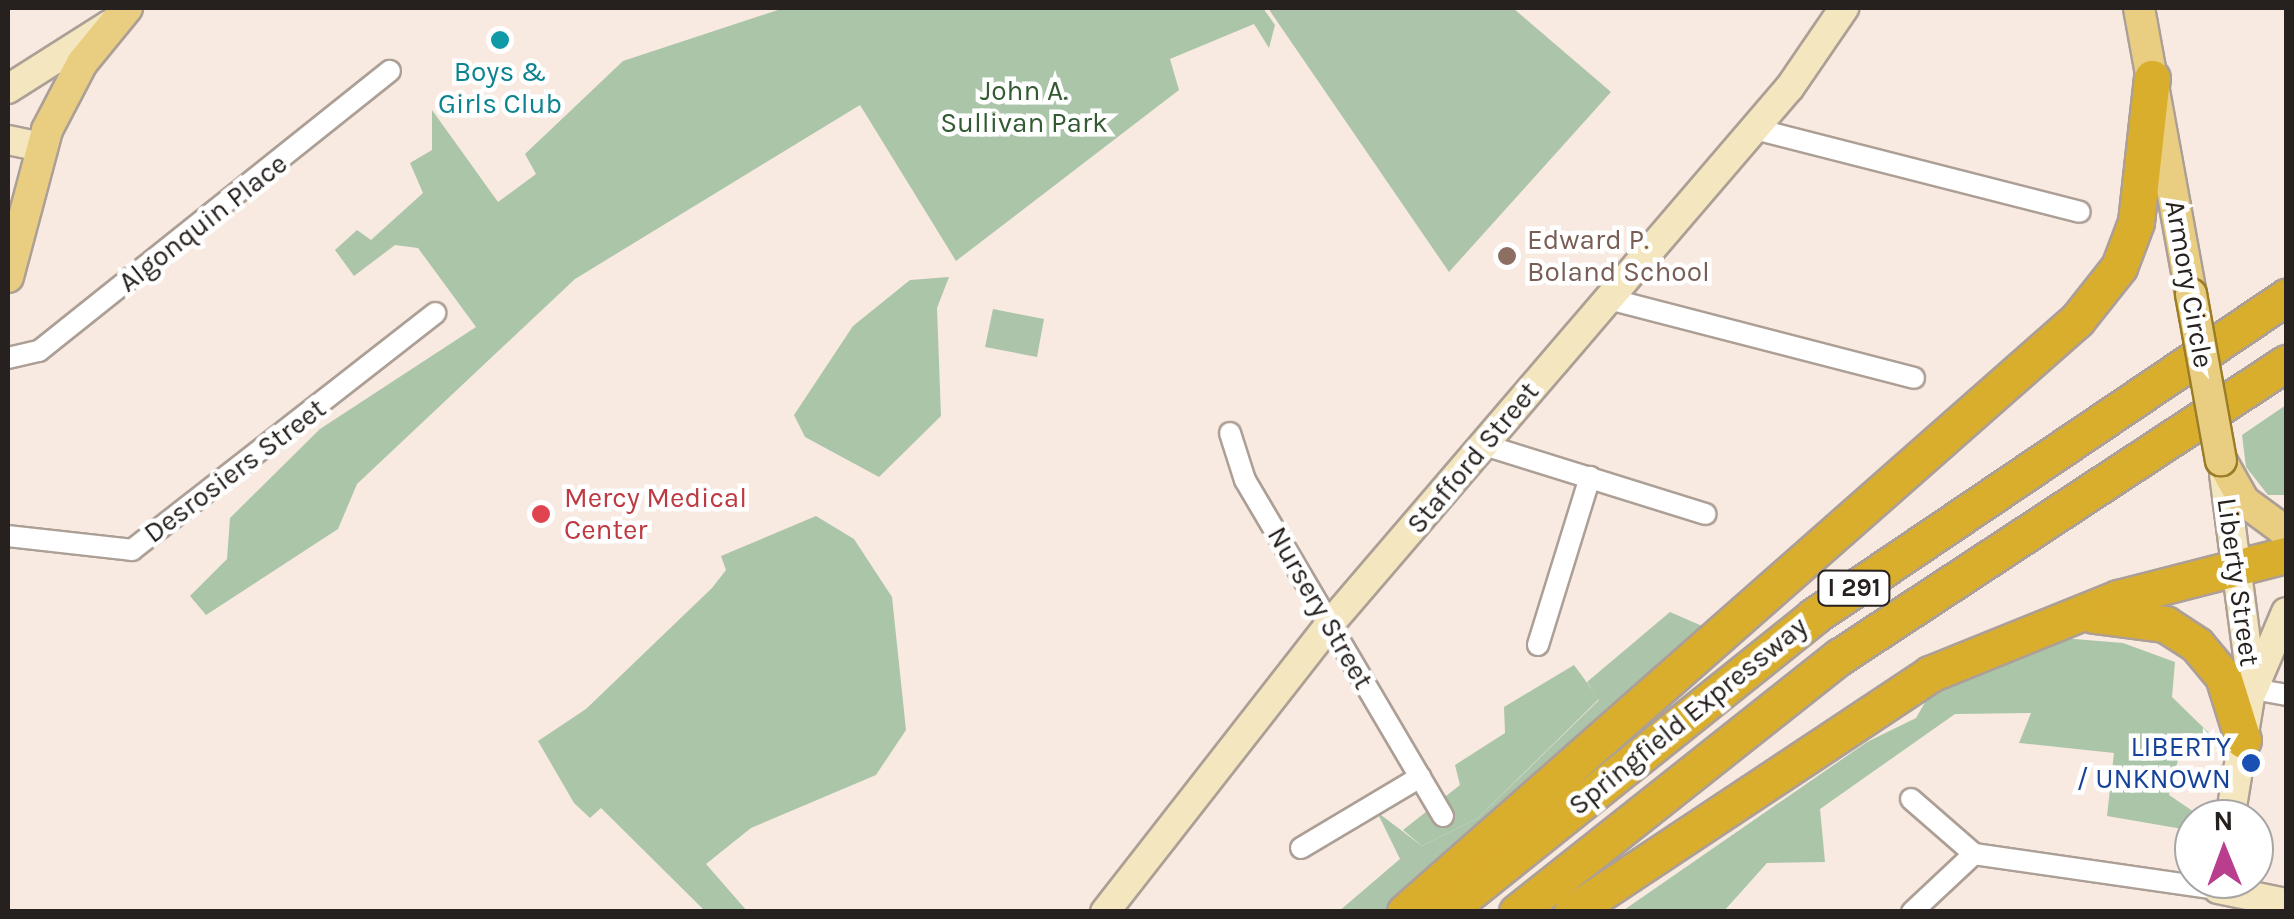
<!DOCTYPE html>
<style>
body{margin:0}
#map{position:relative;width:2294px;height:919px;overflow:hidden;background:#f8eae0;font-family:Karla,sans-serif}
div>[style]{position:absolute}
.green>*{inset:0;background:#abc4aa}
.forest>*{inset:0;background:#abc5a9}
.roads{filter:drop-shadow(2px 0 #ac9f96) drop-shadow(-2px 0 #ac9f96) drop-shadow(0 2px #ac9f96) drop-shadow(0 -2px #ac9f96)}
.street>*{height:20px;margin:-10px;padding:0 10px;transform-origin:10px;border-radius:10px;background:#fff}
.secondary>*{height:28px;margin:-14px;padding:0 14px;transform-origin:14px;border-radius:14px;background:#f4e7c0}
.primary>*{height:30px;margin:-15px;padding:0 15px;transform-origin:15px;border-radius:15px;background:#e9ce81}
.highway>*{height:35px;margin:-17.5px;padding:0 17.5px;transform-origin:17.5px;border-radius:17.5px;background:#daae2d}
.bridges{filter:drop-shadow(2px 0 #9b7d28) drop-shadow(-2px 0 #9b7d28) drop-shadow(0 2px #9b7d28) drop-shadow(0 -2px #9b7d28)}
.primary-bridge>*{height:30px;margin:-15px;padding:0 15px;transform-origin:15px;border-radius:15px;background:#e9ce81}
.dots>*{width:28px;height:28px;translate:-50% -50%;box-sizing:border-box;border:5px solid #fff;border-radius:50%}
span{translate:-50% -50%;white-space:nowrap;text-align:center;line-height:1.15;-webkit-text-stroke:9px #fff;paint-order:stroke}
.shield-label span{padding:2px 8px;background:#fff;border:2px solid;border-radius:8px;-webkit-text-stroke-width:0}
.shield-label{font-size:25px;color:#26211e;font-weight:700}
.culture-label{font-size:28px;color:#0d838f}
.park-label{font-size:28px;color:#335a32}
.street-label{font-size:28px;color:#26211e}
.education-label{font-size:28px;color:#785e54}
.left{translate:0 -50%;text-align:left}
.health-label{font-size:28px;color:#be3a42}
.transit-label{font-size:28px;color:#164399}
.right{translate:-100% -50%;text-align:right}
.frame{position:absolute;inset:0;border:10px solid #26211e;pointer-events:none}
.north{position:absolute;left:2174px;top:799px;width:100px;height:100px;box-sizing:border-box;background:#fff;border:2px solid #a8a6a5;border-radius:50%;rotate:359deg;font-size:28px;font-weight:700;line-height:40px;text-align:center;color:#26211e}
.north::after{content:'';display:block;margin:auto;width:35px;height:45px;background:#b93e8e;clip-path:polygon(50% 0,100% 100%,50% 72%,0 100%)}
</style>
<div id="map">
<div class="green">
<i style="clip-path:polygon(1268px 8px,1513px 8px,1611px 92px,1449px 272px)"></i>
<i style="clip-path:polygon(993px 309px,1044px 319px,1037px 357px,985px 347px)"></i>
<i style="clip-path:polygon(1670px 612px,1709px 629px,1384px 911px,1338px 912px,1400px 859px,1377px 812px,1422px 846px,1478px 818px,1599px 700px,1587px 682px)"></i>
</div>
<div class="forest">
<i style="clip-path:polygon(784px 8px,1263px 8px,1275px 25px,1269px 48px,1254px 24px,1170px 59px,1179px 90px,956px 261px,860px 105px,575px 279px,357px 484px,338px 529px,206px 615px,190px 596px,227px 559px,230px 518px,320px 429px,476px 327px,418px 248px,395px 245px,354px 276px,335px 250px,357px 230px,371px 240px,423px 193px,410px 163px,432px 150px,432px 110px,498px 202px,536px 174px,525px 154px,623px 61px)"></i>
<i style="clip-path:polygon(949px 277px,937px 308px,941px 416px,879px 477px,805px 437px,794px 415px,853px 326px,910px 280px)"></i>
<i style="clip-path:polygon(2286px 405px,2286px 495px,2268px 495px,2246px 467px,2242px 435px)"></i>
<i style="clip-path:polygon(816px 516px,854px 539px,892px 597px,906px 730px,876px 775px,751px 828px,706px 864px,747px 911px,705px 911px,601px 808px,590px 818px,574px 803px,538px 741px,586px 709px,712px 588px,726px 570px,721px 556px)"></i>
<i style="clip-path:polygon(2062px 638px,2123px 643px,2175px 662px,2172px 697px,2210px 734px,2185px 733px,2169px 795px,2203px 818px,2194px 831px,2107px 816px,2114px 753px,2019px 743px,2031px 713px,1955px 714px,1820px 809px,1825px 862px,1767px 863px,1724px 911px,1621px 912px,1867px 742px,1916px 718px,1934px 687px)"></i>
<i style="clip-path:polygon(1574px 665px,1599px 699px,1478px 818px,1422px 846px,1403px 830px,1460px 785px,1455px 765px,1505px 733px,1504px 707px)"></i>
</div>
<div class="roads">
<div class="street">
<i style="left:1755px;top:129px;width:335px;rotate:14.3deg"></i>
<i style="left:1609px;top:299px;width:315px;rotate:14.5deg"></i>
<i style="left:8px;top:358px;width:32px;rotate:-13deg"></i>
<i style="left:39px;top:351px;width:449px;rotate:-38.6deg"></i>
<i style="left:1230px;top:433px;width:49px;rotate:72.3deg"></i>
<i style="left:1245px;top:480px;width:390px;rotate:59.5deg"></i>
<i style="left:1484px;top:445px;width:232px;rotate:17.3deg"></i>
<i style="left:8px;top:536px;width:125px;rotate:6.4deg"></i>
<i style="left:132px;top:550px;width:385px;rotate:-38deg"></i>
<i style="left:1538px;top:645px;width:176px;rotate:-72.8deg"></i>
<i style="left:2253px;top:689px;width:34px;rotate:10deg"></i>
<i style="left:1911px;top:799px;width:84px;rotate:41.1deg"></i>
<i style="left:1974px;top:854px;width:246px;rotate:8.2deg"></i>
<i style="left:1301px;top:848px;width:139px;rotate:-30.8deg"></i>
<i style="left:1912px;top:912px;width:85px;rotate:-43.1deg"></i>
</div>
<div class="secondary">
<i style="left:8px;top:89px;width:120px;rotate:-32.4deg"></i>
<i style="left:8px;top:140px;width:34px;rotate:12deg"></i>
<i style="left:2224px;top:474px;width:206px;rotate:82.5deg"></i>
<i style="left:2230px;top:819px;width:124px;rotate:-80.7deg"></i>
<i style="left:2250px;top:697px;width:92px;rotate:-67deg"></i>
<i style="left:2218px;top:889px;width:69px;rotate:11.6deg"></i>
<i style="left:1105px;top:912px;width:364px;rotate:-52deg"></i>
<i style="left:1329px;top:625px;width:708px;rotate:-49.41deg"></i>
<i style="left:1790px;top:87px;width:96px;rotate:-55.6deg"></i>
</div>
<div class="primary">
<i style="left:2139px;top:8px;width:291px;rotate:79.7deg"></i>
<i style="left:8px;top:277px;width:152px;rotate:-75.1deg"></i>
<i style="left:47px;top:130px;width:76px;rotate:-62.4deg"></i>
<i style="left:82px;top:63px;width:71px;rotate:-50.7deg"></i>
<i style="left:2221px;top:460px;width:47px;rotate:60.7deg"></i>
<i style="left:2244px;top:501px;width:52px;rotate:36.4deg"></i>
</div>
<div class="highway">
<i style="left:2094px;top:615px;width:72px;rotate:7.2deg"></i>
<i style="left:2165px;top:624px;width:38px;rotate:33deg"></i>
<i style="left:2197px;top:645px;width:40px;rotate:50deg"></i>
<i style="left:2223px;top:676px;width:67px;rotate:72.6deg"></i>
<i style="left:1405px;top:912px;width:896px;rotate:-41.38deg"></i>
<i style="left:2077px;top:320px;width:68px;rotate:-51.6deg"></i>
<i style="left:2119px;top:267px;width:48px;rotate:-69.3deg"></i>
<i style="left:2136px;top:222px;width:145px;rotate:-83.7deg"></i>
<i style="left:1445px;top:912px;width:473px;rotate:-38.7deg"></i>
<i style="left:1814px;top:616px;width:570px;rotate:-34.05deg"></i>
<i style="left:1517px;top:912px;width:411px;rotate:-38.4deg"></i>
<i style="left:1839px;top:657px;width:535px;rotate:-33.33deg"></i>
<i style="left:1572px;top:912px;width:430px;rotate:-33.6deg"></i>
<i style="left:1930px;top:674px;width:203px;rotate:-22deg"></i>
<i style="left:2118px;top:598px;width:173px;rotate:-14.4deg"></i>
</div>
</div>
<div class="bridges">
<div class="primary-bridge">
<i style="left:2191px;top:294px;width:169px;rotate:79.8deg"></i>
</div>
</div>
<div class="dots">
<i style="left:500px;top:40px;background:#0f9aa8"></i>
<i style="left:1507px;top:256px;background:#8d6e63"></i>
<i style="left:541px;top:514px;background:#e0444e"></i>
<i style="left:2251px;top:763px;background:#1a4fb4"></i>
</div>
<div class="shield-label">
<span style="left:1854px;top:588px">I 291</span>
</div>
<div class="culture-label">
<span style="left:500px;top:88px">Boys &amp;<br>Girls Club</span>
</div>
<div class="park-label">
<span style="left:1024px;top:107px">John A.<br>Sullivan Park</span>
</div>
<div class="street-label">
<span style="left:203px;top:223px;rotate:-38deg">Algonquin Place</span>
<span style="left:2189px;top:284px;rotate:80deg">Armory Circle</span>
<span style="left:1473px;top:458px;rotate:-50deg">Stafford Street</span>
<span style="left:235px;top:471px;rotate:-37deg">Desrosiers Street</span>
<span style="left:2238px;top:582px;rotate:82deg">Liberty Street</span>
<span style="left:1320px;top:608px;rotate:60deg">Nursery Street</span>
<span style="left:1688px;top:716px;rotate:-39deg">Springfield Expressway</span>
</div>
<div class="education-label">
<span class="left" style="left:1527px;top:256px">Edward P.<br>Boland School</span>
</div>
<div class="health-label">
<span class="left" style="left:564px;top:514px">Mercy Medical<br>Center</span>
</div>
<div class="transit-label">
<span class="right" style="left:2231px;top:763px">LIBERTY<br>/ UNKNOWN</span>
</div>
<div class="frame"></div>
<div class="north">N</div>
</div>
